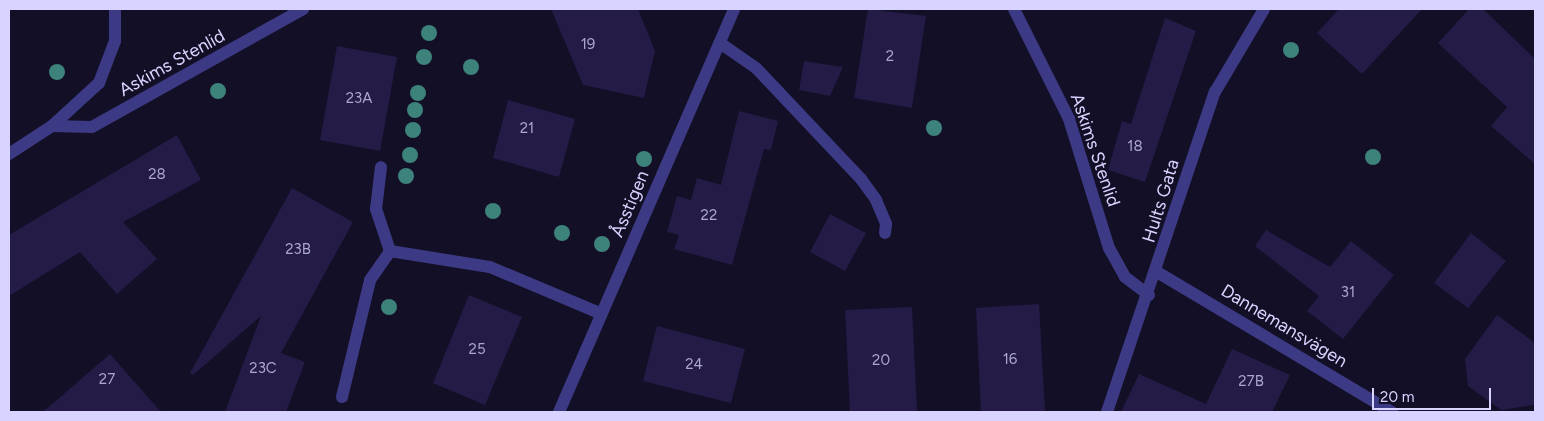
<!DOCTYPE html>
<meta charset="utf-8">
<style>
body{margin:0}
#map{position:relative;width:1544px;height:421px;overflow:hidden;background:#130f26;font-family:Figtree,sans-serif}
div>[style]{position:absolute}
.building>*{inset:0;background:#241b47}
.minor>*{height:12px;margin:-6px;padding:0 6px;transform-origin:6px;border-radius:6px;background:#3d3a85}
.trees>*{width:16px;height:16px;margin:-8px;border-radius:50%;background:#3d827b}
span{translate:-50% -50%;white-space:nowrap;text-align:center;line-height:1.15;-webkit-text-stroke:4px #130f26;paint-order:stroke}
.number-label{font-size:15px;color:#aca6d1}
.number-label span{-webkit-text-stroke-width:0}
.street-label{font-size:18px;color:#d9d4ff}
.frame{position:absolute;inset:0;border:10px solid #d9d4ff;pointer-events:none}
.scale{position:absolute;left:1372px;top:388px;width:119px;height:22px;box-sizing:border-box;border:2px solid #d9d4ff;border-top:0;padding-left:6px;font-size:15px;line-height:18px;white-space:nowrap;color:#d9d4ff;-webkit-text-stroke:4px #130f26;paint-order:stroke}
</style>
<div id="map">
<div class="building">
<i style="clip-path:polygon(551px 9px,638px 9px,655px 51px,644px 98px,583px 85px)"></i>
<i style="clip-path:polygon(868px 9px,926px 16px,912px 108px,854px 98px)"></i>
<i style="clip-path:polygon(1339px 9px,1422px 9px,1362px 74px,1317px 33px)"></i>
<i style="clip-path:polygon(1469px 9px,1483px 9px,1535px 59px,1535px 164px,1491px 126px,1507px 107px,1438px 43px)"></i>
<i style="clip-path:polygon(1165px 18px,1196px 31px,1145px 182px,1108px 170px,1122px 121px,1131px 124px)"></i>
<i style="clip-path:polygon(337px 46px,397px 57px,380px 151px,320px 140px)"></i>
<i style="clip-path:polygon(804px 61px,843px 67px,830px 96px,799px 90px)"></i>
<i style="clip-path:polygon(508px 100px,575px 119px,559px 177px,493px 158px)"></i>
<i style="clip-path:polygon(739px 111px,778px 121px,771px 150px,764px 149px,732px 265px,674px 249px,679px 235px,667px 232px,677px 196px,691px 200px,697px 178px,721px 185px)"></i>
<i style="clip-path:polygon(177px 135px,201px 180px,123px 222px,157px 259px,117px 294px,80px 252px,9px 296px,9px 235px)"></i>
<i style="clip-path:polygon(292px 188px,353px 222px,281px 353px,305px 362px,286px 412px,225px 412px,261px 316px,193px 375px,190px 373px)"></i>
<i style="clip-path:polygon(830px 214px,866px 233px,845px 271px,810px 252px)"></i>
<i style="clip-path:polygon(1266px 230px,1330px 267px,1351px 241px,1394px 275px,1343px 339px,1307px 311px,1319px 296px,1255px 246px)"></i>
<i style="clip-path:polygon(1471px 233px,1506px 261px,1468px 308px,1434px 283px)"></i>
<i style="clip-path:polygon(469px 295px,522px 317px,485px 405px,433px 383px)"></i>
<i style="clip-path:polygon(1039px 304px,1045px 412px,981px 412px,976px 308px)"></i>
<i style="clip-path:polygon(912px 307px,917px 412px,850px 412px,845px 310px)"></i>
<i style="clip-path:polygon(1497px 315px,1535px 343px,1535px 405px,1501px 410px,1468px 386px,1465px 359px)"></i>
<i style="clip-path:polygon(657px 326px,745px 349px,731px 403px,643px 381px)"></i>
<i style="clip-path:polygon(1232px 349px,1290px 375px,1272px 412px,1121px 412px,1139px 374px,1206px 404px)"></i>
<i style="clip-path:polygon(110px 354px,161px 412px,43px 412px)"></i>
</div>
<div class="minor">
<i style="left:1014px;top:9px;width:123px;rotate:63.4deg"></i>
<i style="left:1069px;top:119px;width:135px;rotate:72.8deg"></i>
<i style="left:1109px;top:248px;width:33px;rotate:61deg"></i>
<i style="left:1125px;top:277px;width:30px;rotate:37deg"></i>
<i style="left:720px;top:43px;width:44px;rotate:34.8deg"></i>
<i style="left:756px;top:68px;width:153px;rotate:46.6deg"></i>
<i style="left:861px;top:179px;width:26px;rotate:54deg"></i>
<i style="left:876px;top:200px;width:26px;rotate:67deg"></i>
<i style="left:886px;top:224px;width:9px;rotate:96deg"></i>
<i style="left:52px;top:126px;width:40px;rotate:1.4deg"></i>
<i style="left:92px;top:127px;width:242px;rotate:-29.2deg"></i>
<i style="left:9px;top:154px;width:51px;rotate:-33.1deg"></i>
<i style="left:52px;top:126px;width:64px;rotate:-42.5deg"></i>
<i style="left:99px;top:83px;width:45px;rotate:-69.1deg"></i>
<i style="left:115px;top:41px;width:32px;rotate:-90deg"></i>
<i style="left:390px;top:251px;width:101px;rotate:9.1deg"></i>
<i style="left:490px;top:267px;width:121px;rotate:22.8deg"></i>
<i style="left:1157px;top:272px;width:274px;rotate:30.8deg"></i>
<i style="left:342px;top:397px;width:120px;rotate:-76.5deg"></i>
<i style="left:370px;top:280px;width:35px;rotate:-55deg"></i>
<i style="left:390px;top:251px;width:44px;rotate:-108.4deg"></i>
<i style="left:376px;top:209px;width:42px;rotate:-83.2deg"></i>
<i style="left:559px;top:412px;width:439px;rotate:-66.5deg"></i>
<i style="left:1107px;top:412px;width:338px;rotate:-71.4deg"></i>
<i style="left:1215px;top:92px;width:96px;rotate:-59.4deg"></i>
</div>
<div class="trees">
<i style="left:429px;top:33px"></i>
<i style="left:1291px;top:50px"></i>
<i style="left:424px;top:57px"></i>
<i style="left:471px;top:67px"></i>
<i style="left:57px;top:72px"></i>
<i style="left:218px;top:91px"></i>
<i style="left:418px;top:93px"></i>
<i style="left:415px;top:110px"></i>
<i style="left:934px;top:128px"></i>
<i style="left:413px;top:130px"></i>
<i style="left:410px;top:155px"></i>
<i style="left:1373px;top:157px"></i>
<i style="left:644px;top:159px"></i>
<i style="left:406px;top:176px"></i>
<i style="left:493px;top:211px"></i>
<i style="left:562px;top:233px"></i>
<i style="left:602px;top:244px"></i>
<i style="left:389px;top:307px"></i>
</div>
<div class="number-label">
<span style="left:588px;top:45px">19</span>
<span style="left:890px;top:57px">2</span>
<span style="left:359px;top:99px">23A</span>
<span style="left:527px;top:129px">21</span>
<span style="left:1135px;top:147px">18</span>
<span style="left:157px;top:175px">28</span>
<span style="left:709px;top:216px">22</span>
<span style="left:298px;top:250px">23B</span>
<span style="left:1348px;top:293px">31</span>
<span style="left:477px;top:350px">25</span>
<span style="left:1010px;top:360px">16</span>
<span style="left:881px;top:361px">20</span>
<span style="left:694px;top:365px">24</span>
<span style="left:263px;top:369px">23C</span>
<span style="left:107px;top:380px">27</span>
<span style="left:1251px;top:382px">27B</span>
</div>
<div class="street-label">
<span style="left:172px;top:63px;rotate:-29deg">Askims Stenlid</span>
<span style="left:1095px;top:150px;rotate:71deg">Askims Stenlid</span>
<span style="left:1161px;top:201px;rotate:-73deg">Hults Gata</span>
<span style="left:630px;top:204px;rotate:-67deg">Åsstigen</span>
<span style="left:1284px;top:326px;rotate:31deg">Dannemansvägen</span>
</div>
<div class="frame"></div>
<div class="scale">20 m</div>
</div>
